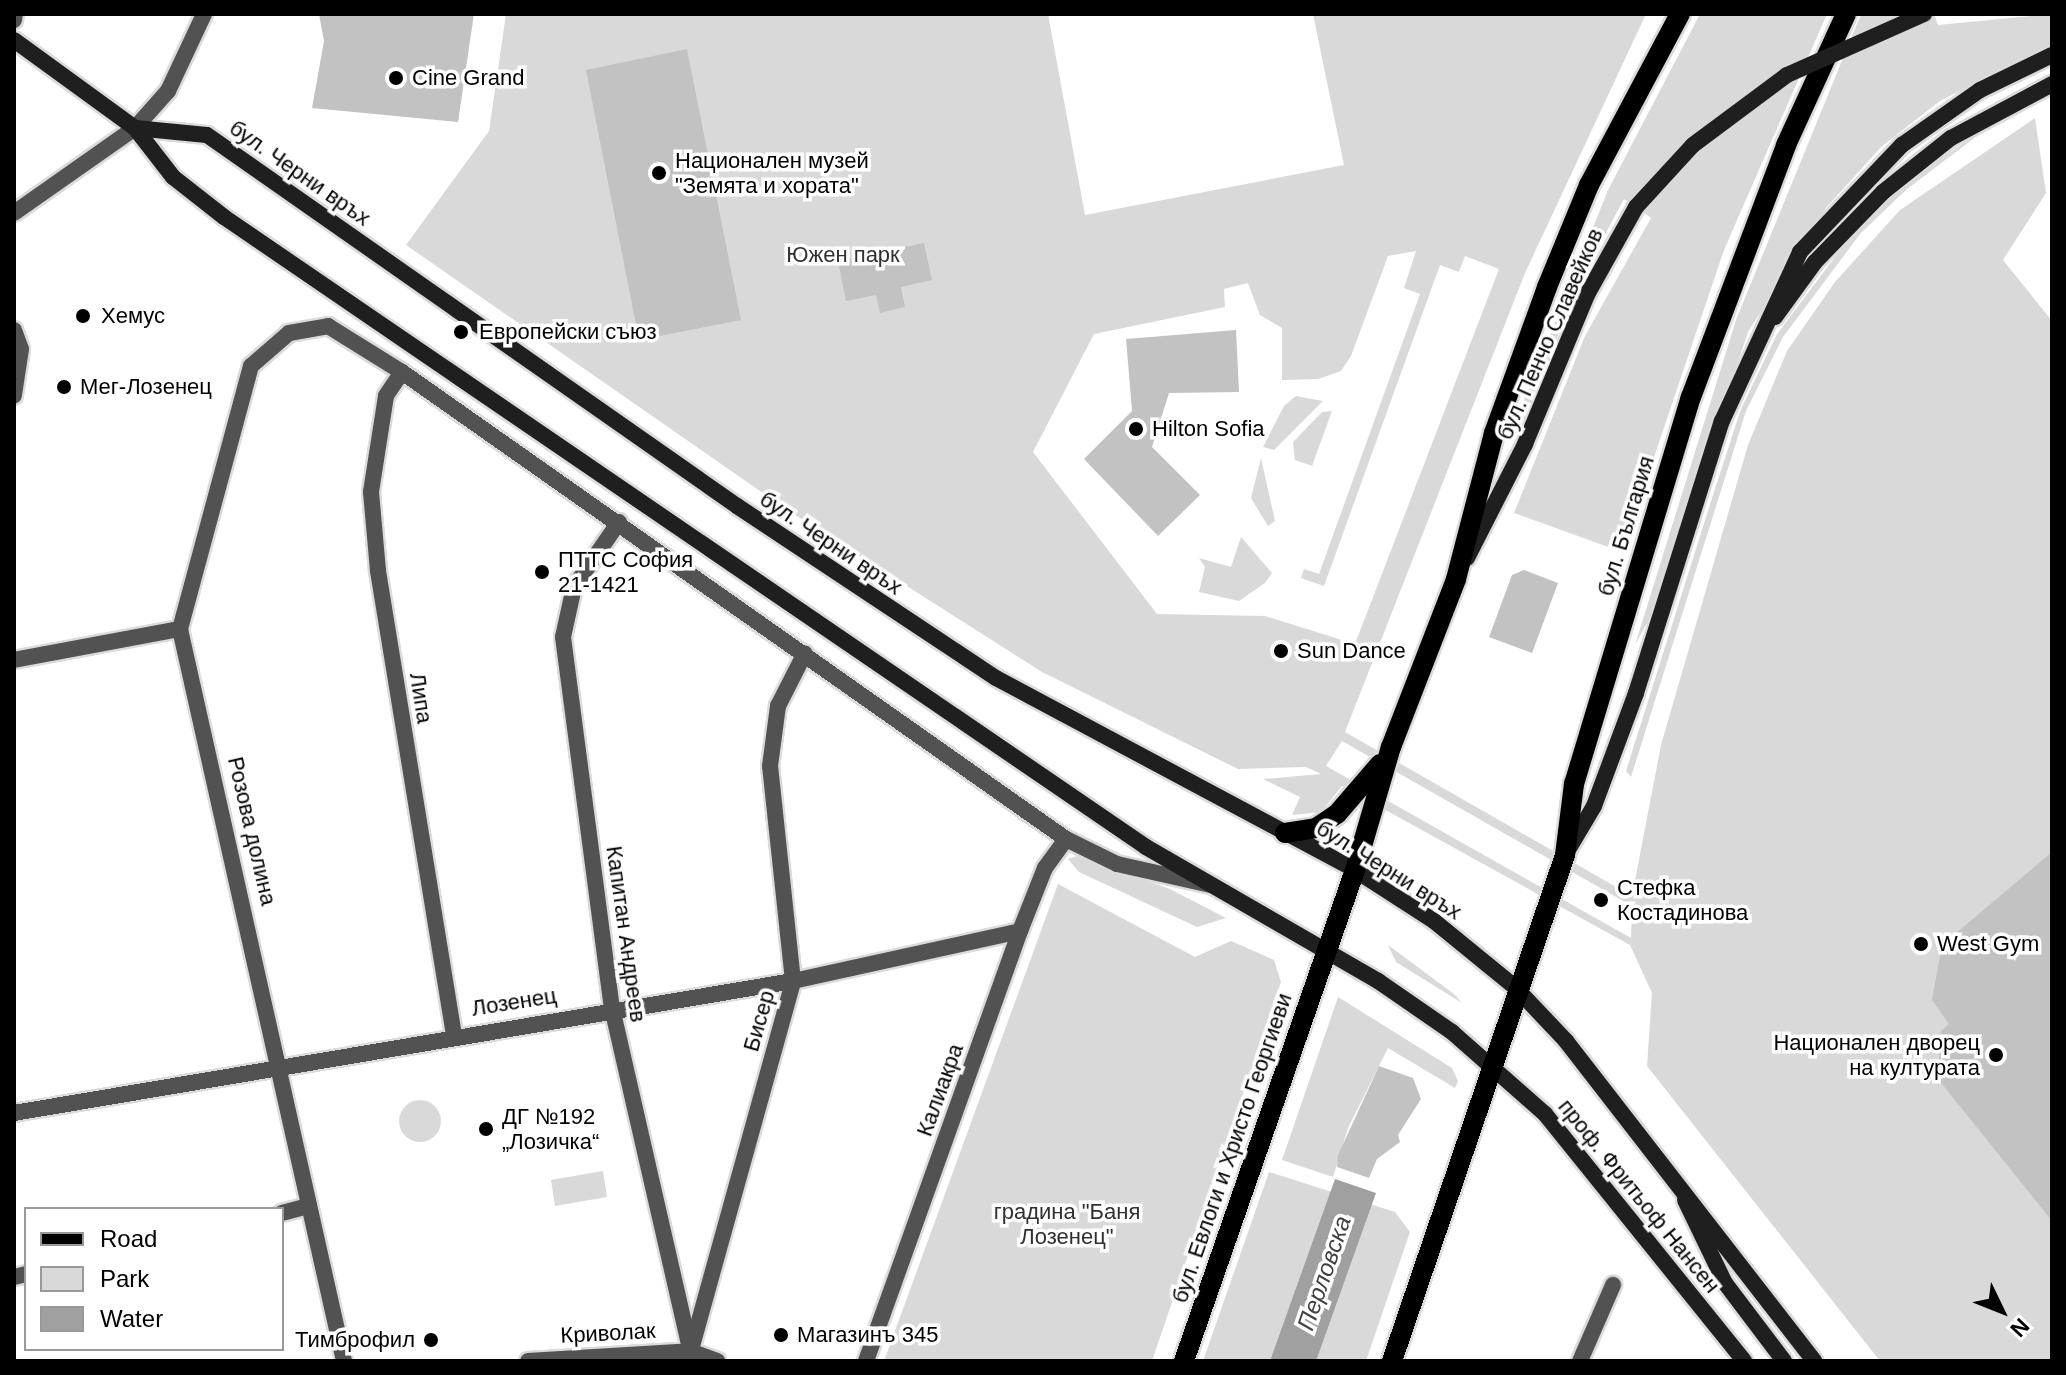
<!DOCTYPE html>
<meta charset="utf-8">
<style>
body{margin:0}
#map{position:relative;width:2066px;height:1375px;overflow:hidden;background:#fff;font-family:Arial,sans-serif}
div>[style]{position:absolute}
.green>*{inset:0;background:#d9d9d9}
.round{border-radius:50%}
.water>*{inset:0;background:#a0a0a0}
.building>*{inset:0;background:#c2c2c2}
.roads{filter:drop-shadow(2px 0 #dbdbdb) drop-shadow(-2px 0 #dbdbdb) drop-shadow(0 2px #dbdbdb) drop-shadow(0 -2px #dbdbdb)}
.minor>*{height:16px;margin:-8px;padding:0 8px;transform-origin:8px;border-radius:8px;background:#525252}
.tertiary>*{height:16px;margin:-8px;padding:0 8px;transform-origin:8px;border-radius:8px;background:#525252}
.secondary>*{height:16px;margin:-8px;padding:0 8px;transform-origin:8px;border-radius:8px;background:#1f1f1f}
.primary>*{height:20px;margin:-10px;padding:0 10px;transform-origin:10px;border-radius:10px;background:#000}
.secondary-bridge>*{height:16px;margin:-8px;padding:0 8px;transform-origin:8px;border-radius:8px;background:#1f1f1f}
.dots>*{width:22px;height:22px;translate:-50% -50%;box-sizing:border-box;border:4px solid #fff;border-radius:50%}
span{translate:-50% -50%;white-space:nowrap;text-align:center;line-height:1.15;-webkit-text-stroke:7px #fff;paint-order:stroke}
.poi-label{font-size:22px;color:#000}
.left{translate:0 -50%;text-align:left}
.right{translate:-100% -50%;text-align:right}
.street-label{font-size:22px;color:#000}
.park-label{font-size:22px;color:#303030}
.water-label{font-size:24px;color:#414141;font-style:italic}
.frame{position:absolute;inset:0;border:16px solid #000;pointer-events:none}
.legend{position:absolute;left:24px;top:1207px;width:260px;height:144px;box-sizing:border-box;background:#fff;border:2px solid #999;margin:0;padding:10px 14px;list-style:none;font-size:24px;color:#000}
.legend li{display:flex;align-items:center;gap:16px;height:40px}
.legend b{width:40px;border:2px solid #999}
.north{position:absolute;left:1962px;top:1271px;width:80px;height:80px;-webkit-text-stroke:6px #fff;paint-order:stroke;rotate:133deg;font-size:22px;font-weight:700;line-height:32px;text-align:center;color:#000}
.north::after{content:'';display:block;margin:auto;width:28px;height:36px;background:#000;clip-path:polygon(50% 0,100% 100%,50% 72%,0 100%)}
</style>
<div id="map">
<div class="green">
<i style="clip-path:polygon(evenodd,506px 14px,1048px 14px,1085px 215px,1344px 165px,1313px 14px,1646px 14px,1525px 273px,1345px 732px,1632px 896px,1661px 745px,1748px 445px,1787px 351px,1835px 282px,1900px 210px,2035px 118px,2046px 193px,2003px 260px,2052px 321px,2052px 1361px,1880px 1361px,1647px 1066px,1652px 993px,1630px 945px,1342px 786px,1321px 812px,1292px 815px,1300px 797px,1263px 779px,1321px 774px,1306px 767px,1238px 769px,1042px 672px,789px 511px,406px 245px,489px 131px,506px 14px,1416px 251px,1404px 288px,1420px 294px,1319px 574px,1304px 569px,1301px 578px,1324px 586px,1440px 265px,1459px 272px,1465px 256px,1499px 269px,1355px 644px,1265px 616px,1157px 614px,1033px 452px,1094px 334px,1225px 307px,1224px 289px,1248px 283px,1260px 315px,1282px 328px,1282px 380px,1318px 379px,1341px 371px,1351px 356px,1388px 256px,1416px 251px,506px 14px,1342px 741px,1632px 906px,1631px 938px,1326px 766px,1342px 741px)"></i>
<i style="clip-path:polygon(1700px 14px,1827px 14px,1724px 250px,1622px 552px,1514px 513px,1585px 336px,1651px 218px,1624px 199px,1579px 283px,1527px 414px,1520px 427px,1514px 425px,1608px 190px)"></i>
<i style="clip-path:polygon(1861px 14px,1934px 14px,1938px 25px,2052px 14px,2052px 44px,1940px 101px,1881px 147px,1826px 208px,1748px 332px,1656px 607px,1635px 645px,1736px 320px)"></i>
<i style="clip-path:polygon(2010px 111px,1907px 189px,1860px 234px,1783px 337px,1746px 411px,1631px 777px,1626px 771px,1712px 498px,1741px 409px,1777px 334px,1856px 229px,1905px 184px)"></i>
<i style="clip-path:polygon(1296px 396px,1323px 401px,1274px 450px,1263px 447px,1284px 406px)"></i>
<i style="clip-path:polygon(1332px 411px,1312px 466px,1295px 460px,1293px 442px,1322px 412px)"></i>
<i style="clip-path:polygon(1261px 458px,1275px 521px,1268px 526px,1251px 498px)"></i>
<i style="clip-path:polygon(1241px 537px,1272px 573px,1265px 583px,1239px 601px,1199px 592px,1205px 567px,1199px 558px,1231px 567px)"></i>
<i style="clip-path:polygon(1077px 856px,1170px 889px,1226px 918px,1197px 927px,1079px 872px,1068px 859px)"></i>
<i style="clip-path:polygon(1058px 884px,1195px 957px,1231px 941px,1274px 960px,1281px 982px,1152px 1361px,884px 1361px)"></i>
<i style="clip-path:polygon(1388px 945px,1454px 994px,1462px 1003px,1396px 962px)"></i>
<i style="clip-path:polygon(1338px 997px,1452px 1068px,1458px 1081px,1455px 1088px,1388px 1048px,1348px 1128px,1333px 1177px,1282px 1160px)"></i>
<i class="round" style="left:399px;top:1100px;width:42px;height:42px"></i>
<i style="clip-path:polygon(603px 1171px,607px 1197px,555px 1206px,551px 1180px)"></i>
<i style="clip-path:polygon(1269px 1172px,1395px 1212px,1410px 1232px,1366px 1361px,1203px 1361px)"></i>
</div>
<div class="water">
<i style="clip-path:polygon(1335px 1179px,1376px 1193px,1316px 1361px,1270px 1361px)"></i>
</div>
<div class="building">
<i style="clip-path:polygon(319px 14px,474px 14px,458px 122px,312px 108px,324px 41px)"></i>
<i style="clip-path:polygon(687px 49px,741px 320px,639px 340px,586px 70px)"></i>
<i style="clip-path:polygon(924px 243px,932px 280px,901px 287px,905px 307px,880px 313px,876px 295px,846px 301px,838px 261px)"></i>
<i style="clip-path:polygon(1236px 330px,1239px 392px,1169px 393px,1152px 447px,1200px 495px,1158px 536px,1084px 459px,1132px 411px,1126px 339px)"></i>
<i style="clip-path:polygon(1524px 570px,1558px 583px,1532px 653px,1489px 637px,1512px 575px)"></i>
<i style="clip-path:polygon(2052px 852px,2052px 1221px,1938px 1079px,1941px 1031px,1949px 1024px,1932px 1000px,1942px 945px)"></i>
<i style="clip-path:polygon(1379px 1066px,1413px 1078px,1421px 1099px,1398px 1135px,1400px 1142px,1377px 1159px,1369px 1178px,1337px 1167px,1338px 1155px)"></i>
</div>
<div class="roads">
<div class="minor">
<i style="left:14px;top:20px;width:6px;rotate:-81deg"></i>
<i style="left:14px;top:330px;width:20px;rotate:70deg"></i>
<i style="left:21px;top:349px;width:47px;rotate:98.7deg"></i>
<i style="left:402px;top:372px;width:29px;rotate:124deg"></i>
<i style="left:386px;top:396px;width:97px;rotate:98.9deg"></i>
<i style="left:371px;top:492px;width:79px;rotate:84.9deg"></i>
<i style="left:378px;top:571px;width:470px;rotate:80.7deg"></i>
<i style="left:619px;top:522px;width:79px;rotate:124.7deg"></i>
<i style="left:574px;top:587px;width:51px;rotate:102.4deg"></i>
<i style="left:563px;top:637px;width:374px;rotate:82.5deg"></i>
<i style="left:612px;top:1008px;width:362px;rotate:77.1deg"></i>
<i style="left:14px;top:660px;width:169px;rotate:-10.6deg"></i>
<i style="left:14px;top:1113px;width:790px;rotate:-9.62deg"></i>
<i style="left:793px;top:981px;width:232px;rotate:-12.4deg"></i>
<i style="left:282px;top:1213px;width:28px;rotate:-15deg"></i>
<i style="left:14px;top:1277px;width:12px;rotate:-14deg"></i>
<i style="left:691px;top:1350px;width:383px;rotate:-74.5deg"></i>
<i style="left:793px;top:981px;width:216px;rotate:-96.1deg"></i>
<i style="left:770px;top:766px;width:61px;rotate:-82.4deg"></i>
<i style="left:778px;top:706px;width:59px;rotate:-63deg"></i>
<i style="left:344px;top:1361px;width:750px;rotate:-102.63deg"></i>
<i style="left:180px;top:629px;width:272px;rotate:-74.9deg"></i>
<i style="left:251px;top:366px;width:50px;rotate:-41deg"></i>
<i style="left:289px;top:333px;width:40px;rotate:-10deg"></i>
<i style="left:328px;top:326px;width:87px;rotate:31.9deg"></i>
<i style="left:402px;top:372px;width:812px;rotate:35.12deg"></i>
<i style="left:1066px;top:839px;width:57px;rotate:26.1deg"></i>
<i style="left:1117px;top:864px;width:96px;rotate:12.6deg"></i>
<i style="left:528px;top:1361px;width:162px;rotate:-3.5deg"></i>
<i style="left:690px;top:1351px;width:29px;rotate:20deg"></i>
<i style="left:866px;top:1361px;width:457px;rotate:-70.3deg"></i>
<i style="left:1020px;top:931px;width:68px;rotate:-68.4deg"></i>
<i style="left:1045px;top:868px;width:36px;rotate:-54deg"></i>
<i style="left:1580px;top:1361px;width:83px;rotate:-66.5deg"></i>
</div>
<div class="tertiary">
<i style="left:14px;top:213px;width:148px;rotate:-35.1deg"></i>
<i style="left:135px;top:128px;width:50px;rotate:-48.3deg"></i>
<i style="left:168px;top:91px;width:85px;rotate:-64.9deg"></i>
</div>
<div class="secondary">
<i style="left:14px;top:40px;width:150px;rotate:36deg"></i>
<i style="left:135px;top:128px;width:62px;rotate:52.2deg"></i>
<i style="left:173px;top:177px;width:65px;rotate:38.1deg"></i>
<i style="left:224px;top:217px;width:1117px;rotate:34.34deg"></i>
<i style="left:1146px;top:847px;width:268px;rotate:30deg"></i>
<i style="left:1378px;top:981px;width:90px;rotate:34.6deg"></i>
<i style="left:1452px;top:1032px;width:124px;rotate:41.4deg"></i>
<i style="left:1545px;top:1114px;width:317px;rotate:51.1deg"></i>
<i style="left:135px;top:128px;width:72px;rotate:5.6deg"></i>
<i style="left:207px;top:135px;width:647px;rotate:34.99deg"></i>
<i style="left:737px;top:506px;width:311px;rotate:33.6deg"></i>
<i style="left:996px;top:678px;width:407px;rotate:28.1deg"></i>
<i style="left:1355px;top:870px;width:94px;rotate:32.8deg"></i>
<i style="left:1434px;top:921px;width:104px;rotate:39.2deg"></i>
<i style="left:1515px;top:987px;width:74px;rotate:46.6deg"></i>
<i style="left:1566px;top:1041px;width:405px;rotate:52.2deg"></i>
<i style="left:1775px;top:317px;width:68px;rotate:-54deg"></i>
<i style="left:1815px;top:262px;width:98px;rotate:-45.8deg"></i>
<i style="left:1883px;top:192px;width:87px;rotate:-38.5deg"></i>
<i style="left:1951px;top:138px;width:115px;rotate:-28.1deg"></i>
<i style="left:1467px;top:558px;width:128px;rotate:-63deg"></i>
<i style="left:1525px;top:444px;width:164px;rotate:-67.4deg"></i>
<i style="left:1588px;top:293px;width:98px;rotate:-60.8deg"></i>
<i style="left:1568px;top:850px;width:51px;rotate:-59.4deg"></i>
<i style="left:1594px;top:806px;width:121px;rotate:-69.6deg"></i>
<i style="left:1636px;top:693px;width:285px;rotate:-72.5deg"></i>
<i style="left:1722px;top:421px;width:186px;rotate:-65.2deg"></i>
<i style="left:1800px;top:252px;width:148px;rotate:-46.4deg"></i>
<i style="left:1902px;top:145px;width:95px;rotate:-35.2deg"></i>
<i style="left:1980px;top:90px;width:80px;rotate:-25.9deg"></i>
<i style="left:1685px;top:1200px;width:92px;rotate:64.3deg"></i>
<i style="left:1725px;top:1283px;width:98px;rotate:52.9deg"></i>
</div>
<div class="primary">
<i style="left:1285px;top:833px;width:31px;rotate:-9deg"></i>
<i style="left:1316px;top:828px;width:25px;rotate:-34deg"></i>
<i style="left:1337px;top:814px;width:66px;rotate:-49.3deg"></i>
<i style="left:1184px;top:1361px;width:520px;rotate:-70.8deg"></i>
<i style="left:1355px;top:870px;width:128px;rotate:-73.7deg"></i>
<i style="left:1391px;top:747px;width:180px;rotate:-68.8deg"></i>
<i style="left:1456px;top:579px;width:151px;rotate:-75.4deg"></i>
<i style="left:1494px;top:433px;width:155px;rotate:-70deg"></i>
<i style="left:1547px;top:287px;width:110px;rotate:-67.6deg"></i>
<i style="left:1589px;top:185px;width:194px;rotate:-62deg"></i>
<i style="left:1392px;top:1361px;width:535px;rotate:-71.12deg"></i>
<i style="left:1565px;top:855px;width:72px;rotate:-82.8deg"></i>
<i style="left:1574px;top:784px;width:404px;rotate:-73.2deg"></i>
<i style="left:1691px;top:397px;width:269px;rotate:-69.3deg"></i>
<i style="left:1786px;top:145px;width:144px;rotate:-65.4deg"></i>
</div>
</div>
<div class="secondary-bridge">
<i style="left:1636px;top:207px;width:84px;rotate:-47.4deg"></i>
<i style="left:1693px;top:145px;width:117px;rotate:-36.7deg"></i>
<i style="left:1787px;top:75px;width:150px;rotate:-24deg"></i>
</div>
<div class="dots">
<i style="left:396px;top:78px;background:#000"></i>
<i style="left:659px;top:173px;background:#000"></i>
<i style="left:83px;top:316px;background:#000"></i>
<i style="left:461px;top:332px;background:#000"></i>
<i style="left:64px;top:387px;background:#000"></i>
<i style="left:1136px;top:429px;background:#000"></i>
<i style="left:542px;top:572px;background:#000"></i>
<i style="left:1281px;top:651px;background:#000"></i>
<i style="left:1601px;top:900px;background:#000"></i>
<i style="left:1921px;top:944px;background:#000"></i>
<i style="left:1996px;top:1055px;background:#000"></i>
<i style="left:486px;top:1129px;background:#000"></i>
<i style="left:781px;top:1335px;background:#000"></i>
<i style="left:431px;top:1340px;background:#000"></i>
</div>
<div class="poi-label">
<span class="left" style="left:412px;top:78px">Cine Grand</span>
<span class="left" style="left:675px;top:173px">Национален музей<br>"Земята и хората"</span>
<span class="left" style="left:101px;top:316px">Хемус</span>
<span class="left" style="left:479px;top:332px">Европейски съюз</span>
<span class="left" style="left:80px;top:387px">Мег-Лозeнец</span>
<span class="left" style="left:1152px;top:429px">Hilton Sofia</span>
<span class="left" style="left:558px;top:572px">ПТТС София<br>21-1421</span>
<span class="left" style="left:1297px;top:651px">Sun Dance</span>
<span class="left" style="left:1617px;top:900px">Стефка<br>Костадинова</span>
<span class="left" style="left:1937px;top:944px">West Gym</span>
<span class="right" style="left:1980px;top:1055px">Национален дворец<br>на културата</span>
<span class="left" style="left:502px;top:1129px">ДГ №192<br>„Лозичка“</span>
<span class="left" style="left:797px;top:1335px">Магазинъ 345</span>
<span class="right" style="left:415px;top:1340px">Тимброфил</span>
</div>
<div class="street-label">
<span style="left:300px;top:173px;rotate:35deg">бул. Черни връх</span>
<span style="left:1550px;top:334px;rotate:-66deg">бул. Пенчо Славейков</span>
<span style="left:1626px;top:526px;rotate:-73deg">бул. България</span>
<span style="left:831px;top:543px;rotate:34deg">бул. Черни връх</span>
<span style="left:421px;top:698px;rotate:81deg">Липа</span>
<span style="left:252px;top:831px;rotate:77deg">Розова долина</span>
<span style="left:1389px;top:870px;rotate:32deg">бул. Черни връх</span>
<span style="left:626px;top:934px;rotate:82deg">Капитан Андреев</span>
<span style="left:514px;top:1002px;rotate:-9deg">Лозенец</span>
<span style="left:759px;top:1021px;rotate:-74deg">Бисер</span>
<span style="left:940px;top:1090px;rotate:-70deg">Калиакра</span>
<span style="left:1232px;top:1148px;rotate:-71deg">бул. Евлоги и Христо Георгиеви</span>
<span style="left:1639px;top:1196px;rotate:51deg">проф. Фритьоф Нансен</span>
<span style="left:608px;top:1333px;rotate:-3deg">Криволак</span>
</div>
<div class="park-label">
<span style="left:843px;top:255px">Южен парк</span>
<span style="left:1067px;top:1224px">градина "Баня<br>Лозенец"</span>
</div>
<div class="water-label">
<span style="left:1324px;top:1273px;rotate:-71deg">Перловска</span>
</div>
<div class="frame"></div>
<ul class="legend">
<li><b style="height:10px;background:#000"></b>Road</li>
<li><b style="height:22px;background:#d9d9d9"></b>Park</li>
<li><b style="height:22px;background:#a0a0a0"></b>Water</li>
</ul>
<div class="north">N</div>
</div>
